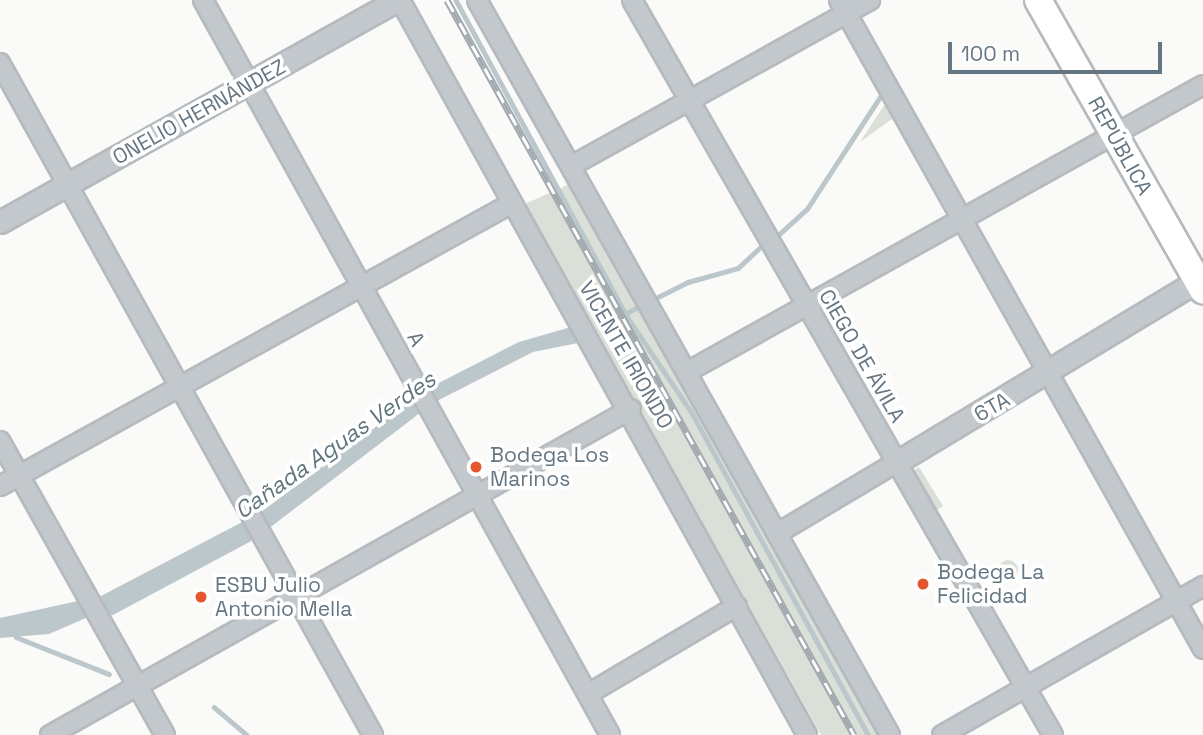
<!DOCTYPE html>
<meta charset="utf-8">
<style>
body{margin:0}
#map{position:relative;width:1203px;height:735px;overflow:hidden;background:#fafaf8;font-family:"Space Grotesk",sans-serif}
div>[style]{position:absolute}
.green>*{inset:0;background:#dadfd7}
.round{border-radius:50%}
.water>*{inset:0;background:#bbc7cb}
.stream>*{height:4.5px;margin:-2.25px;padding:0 2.25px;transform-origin:2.25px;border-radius:2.25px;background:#bbc7cb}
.roads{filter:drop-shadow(2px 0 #b5babe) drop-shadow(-2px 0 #b5babe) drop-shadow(0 2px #b5babe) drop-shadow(0 -2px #b5babe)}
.minor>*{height:18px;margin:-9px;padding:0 9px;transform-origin:9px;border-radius:9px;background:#c3c8cc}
.tertiary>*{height:21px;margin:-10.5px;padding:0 10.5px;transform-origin:10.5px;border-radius:10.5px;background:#c3c8cc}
.primary>*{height:26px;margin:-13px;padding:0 13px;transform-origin:13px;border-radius:13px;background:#fff}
.rail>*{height:7px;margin-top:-3.5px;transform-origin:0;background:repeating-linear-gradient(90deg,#fff 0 13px,#a2aab0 0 26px);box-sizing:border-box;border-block:2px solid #a2aab0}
.dots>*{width:19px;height:19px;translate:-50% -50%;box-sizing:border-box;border:4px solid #fff;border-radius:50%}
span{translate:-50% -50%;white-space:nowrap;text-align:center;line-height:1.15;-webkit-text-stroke:7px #fff;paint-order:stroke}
.street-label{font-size:21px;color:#657683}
.poi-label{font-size:21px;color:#657683}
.left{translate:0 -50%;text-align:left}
.water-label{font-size:23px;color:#60757c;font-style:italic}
.scale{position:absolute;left:948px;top:42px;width:214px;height:32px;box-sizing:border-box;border:4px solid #657683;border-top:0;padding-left:9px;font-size:21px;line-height:24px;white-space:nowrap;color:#657683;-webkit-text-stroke:5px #fff;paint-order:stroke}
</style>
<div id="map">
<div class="green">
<i style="clip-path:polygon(885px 104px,892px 119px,860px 142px)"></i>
<i style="clip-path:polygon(574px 182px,881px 735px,821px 735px,525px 204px)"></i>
<i style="clip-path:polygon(919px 467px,943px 506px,937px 510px,913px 471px)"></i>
<i class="round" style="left:998px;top:560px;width:20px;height:20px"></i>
</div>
<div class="water">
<i style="clip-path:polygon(571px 327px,578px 343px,533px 352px,433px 403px,255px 539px,113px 615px,93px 615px,49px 634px,0 638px,0 618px,101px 596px,261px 512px,427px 389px,519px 342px)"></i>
</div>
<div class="stream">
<i style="left:456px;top:0;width:358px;rotate:61.6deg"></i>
<i style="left:626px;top:315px;width:118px;rotate:56deg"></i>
<i style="left:692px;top:413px;width:367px;rotate:61.3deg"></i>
<i style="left:775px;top:238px;width:43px;rotate:-42.2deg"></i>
<i style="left:807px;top:209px;width:134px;rotate:-56.9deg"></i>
<i style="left:650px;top:301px;width:42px;rotate:-26.6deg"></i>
<i style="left:688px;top:282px;width:52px;rotate:-15.6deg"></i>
<i style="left:738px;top:268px;width:40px;rotate:-43deg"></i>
<i style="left:601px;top:326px;width:46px;rotate:-27.1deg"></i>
<i style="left:16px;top:637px;width:100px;rotate:21.7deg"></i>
<i style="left:214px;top:707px;width:43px;rotate:40.3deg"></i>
</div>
<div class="roads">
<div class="minor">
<i style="left:203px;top:0;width:840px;rotate:61.02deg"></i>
<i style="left:400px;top:0;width:840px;rotate:61.02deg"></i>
<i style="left:477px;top:0;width:843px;rotate:60.67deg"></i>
<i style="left:632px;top:0;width:847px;rotate:60.2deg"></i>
<i style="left:839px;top:0;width:744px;rotate:60.71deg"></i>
<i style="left:0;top:63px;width:769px;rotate:60.97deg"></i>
<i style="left:571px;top:166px;width:342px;rotate:-29deg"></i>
<i style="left:687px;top:372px;width:590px;rotate:-29.08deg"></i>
<i style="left:0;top:441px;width:337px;rotate:60.7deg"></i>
<i style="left:0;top:486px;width:585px;rotate:-28.93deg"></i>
<i style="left:778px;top:533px;width:139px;rotate:-30.8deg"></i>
<i style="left:588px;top:694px;width:173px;rotate:-30.6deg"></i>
<i style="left:50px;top:735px;width:666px;rotate:-29.3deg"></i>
<i style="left:942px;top:735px;width:301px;rotate:-29.7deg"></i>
</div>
<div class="tertiary">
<i style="left:0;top:222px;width:456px;rotate:-29.2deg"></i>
<i style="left:897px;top:462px;width:350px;rotate:-31.1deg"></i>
</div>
<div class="primary">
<i style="left:1038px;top:0;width:334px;rotate:60.4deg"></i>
</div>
</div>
<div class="rail">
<i style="left:447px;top:0;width:840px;rotate:61.02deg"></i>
</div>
<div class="dots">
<i style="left:476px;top:467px;background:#e4572e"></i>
<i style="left:923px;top:584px;background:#e4572e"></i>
<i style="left:201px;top:597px;background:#e4572e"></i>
</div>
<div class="street-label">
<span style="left:199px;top:112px;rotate:-29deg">ONELIO HERNÁNDEZ</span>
<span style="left:1120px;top:146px;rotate:61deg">REPÚBLICA</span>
<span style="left:416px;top:339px;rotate:62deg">A</span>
<span style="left:626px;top:355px;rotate:60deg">VICENTE IRIONDO</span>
<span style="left:862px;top:356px;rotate:60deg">CIEGO DE ÁVILA</span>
<span style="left:992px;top:407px;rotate:-30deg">6TA</span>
</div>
<div class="poi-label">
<span class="left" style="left:490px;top:467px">Bodega Los<br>Marinos</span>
<span class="left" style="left:937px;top:584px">Bodega La<br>Felicidad</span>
<span class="left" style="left:215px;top:597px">ESBU Julio<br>Antonio Mella</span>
</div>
<div class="water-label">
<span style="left:335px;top:445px;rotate:-35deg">Cañada Aguas Verdes</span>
</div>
<div class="scale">100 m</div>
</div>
